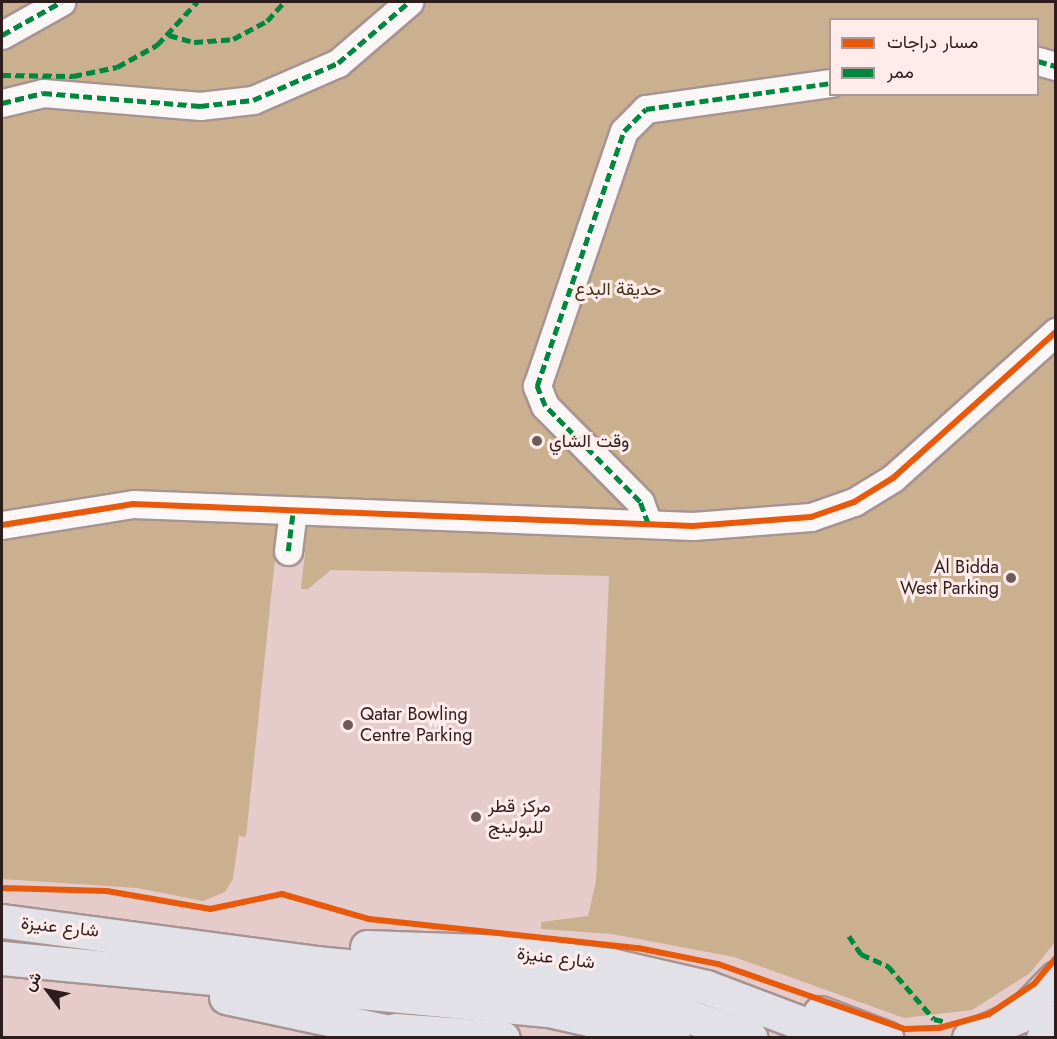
<!DOCTYPE html>
<meta charset="utf-8">
<style>
body{margin:0}
#map{position:relative;width:1057px;height:1039px;overflow:hidden;background:#e5ccca;font-family:Jost,Vazirmatn,sans-serif}
div>[style]{position:absolute}
.green>*{inset:0;background:#cbb090}
.roads{filter:drop-shadow(2px 0 #a69392) drop-shadow(-2px 0 #a69392) drop-shadow(0 2px #a69392) drop-shadow(0 -2px #a69392)}
.minor>*{height:27px;margin:-13.5px;padding:0 13.5px;transform-origin:13.5px;border-radius:13.5px;background:#fbf7f7}
.major>*{height:33px;margin:-16.5px;padding:0 16.5px;transform-origin:16.5px;border-radius:16.5px;background:#e2e1e7}
.quiet>*{height:4.5px;margin-top:-2.25px;transform-origin:0;background:repeating-linear-gradient(90deg,#00873e 0 9px,transparent 0 13.5px)}
.cycleway>*{height:6px;margin:-3px;padding:0 3px;transform-origin:3px;border-radius:3px;background:#e8590c}
.dots>*{width:16px;height:16px;translate:-50% -50%;box-sizing:border-box;border:3px solid #feebea;border-radius:50%}
span{translate:-50% -50%;white-space:nowrap;text-align:center;line-height:1.15;-webkit-text-stroke:6px #feebea;paint-order:stroke}
.park-label{font-size:18px;color:#403213}
.poi-label{font-size:18px;color:#2d1d1c}
.left{translate:0 -50%;text-align:left}
.right{translate:-100% -50%;text-align:right}
.street-label{font-size:18px;color:#2d1d1c}
.frame{position:absolute;inset:0;border:3px solid #2d1d1c;pointer-events:none}
.legend{position:absolute;left:829px;top:18px;width:210px;height:78px;box-sizing:border-box;background:#feebea;border:2px solid #aa9998;margin:0;padding:8px 10px;list-style:none;font-size:18px;color:#2d1d1c}
.legend li{display:flex;align-items:center;gap:12px;height:30px}
.legend b{width:30px;border:2px solid #aa9998}
.north{position:absolute;left:18px;top:961px;width:60px;height:60px;-webkit-text-stroke:4px #feebea;paint-order:stroke;rotate:302deg;font-size:16px;font-weight:700;line-height:24px;text-align:center;color:#2d1d1c}
.north::after{content:'';display:block;margin:auto;width:21px;height:27px;background:#2d1d1c;clip-path:polygon(50% 0,100% 100%,50% 72%,0 100%)}
</style>
<div id="map">
<div class="green">
<i style="clip-path:polygon(evenodd,2px 2px,1055px 2px,1056px 941px,1030px 973px,972px 1010px,904px 1018px,734px 957px,612px 934px,541px 929px,541px 922px,588px 916px,596px 881px,609px 576px,331px 570px,308px 589px,301px 589px,305px 552px,276px 550px,246px 837px,239px 836px,233px 879px,225px 892px,203px 901px,137px 888px,2px 879px,2px 2px,830px 20px,1038px 20px,1038px 94px,830px 94px,830px 20px)"></i>
</div>
<div class="roads">
<div class="minor">
<i style="left:2px;top:35px;width:68px;rotate:-29.2deg"></i>
<i style="left:1038px;top:61px;width:19px;rotate:16deg"></i>
<i style="left:2px;top:103px;width:42px;rotate:-13.7deg"></i>
<i style="left:43px;top:93px;width:158px;rotate:4.7deg"></i>
<i style="left:200px;top:106px;width:53px;rotate:-6.5deg"></i>
<i style="left:253px;top:100px;width:93px;rotate:-23.5deg"></i>
<i style="left:338px;top:63px;width:94px;rotate:-40.7deg"></i>
<i style="left:648px;top:524px;width:23px;rotate:-110deg"></i>
<i style="left:640px;top:502px;width:135px;rotate:-134.7deg"></i>
<i style="left:545px;top:406px;width:22px;rotate:-112deg"></i>
<i style="left:537px;top:386px;width:269px;rotate:-71.2deg"></i>
<i style="left:624px;top:131px;width:31px;rotate:-45deg"></i>
<i style="left:646px;top:109px;width:186px;rotate:-8deg"></i>
<i style="left:2px;top:525px;width:133px;rotate:-9.1deg"></i>
<i style="left:133px;top:504px;width:560px;rotate:2.25deg"></i>
<i style="left:693px;top:526px;width:118px;rotate:-4.4deg"></i>
<i style="left:811px;top:517px;width:46px;rotate:-19.2deg"></i>
<i style="left:854px;top:502px;width:46px;rotate:-31.6deg"></i>
<i style="left:893px;top:478px;width:219px;rotate:-41.9deg"></i>
<i style="left:288px;top:551px;width:40px;rotate:-82.9deg"></i>
</div>
<div class="major">
<i style="left:2px;top:921px;width:317px;rotate:7.6deg"></i>
<i style="left:316px;top:963px;width:265px;rotate:5.6deg"></i>
<i style="left:580px;top:989px;width:81px;rotate:12.1deg"></i>
<i style="left:659px;top:1006px;width:97px;rotate:19.2deg"></i>
<i style="left:367px;top:947px;width:142px;rotate:2deg"></i>
<i style="left:509px;top:952px;width:103px;rotate:7.3deg"></i>
<i style="left:611px;top:965px;width:98px;rotate:13deg"></i>
<i style="left:706px;top:987px;width:144px;rotate:20.7deg"></i>
<i style="left:2px;top:958px;width:548px;rotate:5.44deg"></i>
<i style="left:548px;top:1010px;width:128px;rotate:12.6deg"></i>
<i style="left:226px;top:997px;width:195px;rotate:12.1deg"></i>
<i style="left:820px;top:1013px;width:71px;rotate:20.7deg"></i>
<i style="left:395px;top:1030px;width:108px;rotate:4.2deg"></i>
<i style="left:969px;top:1038px;width:55px;rotate:-23.7deg"></i>
<i style="left:1019px;top:1016px;width:53px;rotate:-45.8deg"></i>
<i style="left:1043px;top:1038px;width:21px;rotate:-53deg"></i>
</div>
</div>
<div class="quiet">
<i style="left:2px;top:35px;width:68px;rotate:-29.2deg"></i>
<i style="left:169px;top:35px;width:26px;rotate:16deg"></i>
<i style="left:194px;top:42px;width:39px;rotate:-4deg"></i>
<i style="left:233px;top:39px;width:38px;rotate:-28deg"></i>
<i style="left:267px;top:21px;width:25px;rotate:-48deg"></i>
<i style="left:1038px;top:61px;width:19px;rotate:16deg"></i>
<i style="left:2px;top:75px;width:71px;rotate:0.8deg"></i>
<i style="left:73px;top:76px;width:45px;rotate:-11.6deg"></i>
<i style="left:117px;top:67px;width:46px;rotate:-28.8deg"></i>
<i style="left:157px;top:45px;width:59px;rotate:-47.1deg"></i>
<i style="left:2px;top:103px;width:42px;rotate:-13.7deg"></i>
<i style="left:43px;top:93px;width:158px;rotate:4.7deg"></i>
<i style="left:200px;top:106px;width:53px;rotate:-6.5deg"></i>
<i style="left:253px;top:100px;width:93px;rotate:-23.5deg"></i>
<i style="left:338px;top:63px;width:94px;rotate:-40.7deg"></i>
<i style="left:648px;top:524px;width:23px;rotate:-110deg"></i>
<i style="left:640px;top:502px;width:135px;rotate:-134.7deg"></i>
<i style="left:545px;top:406px;width:22px;rotate:-112deg"></i>
<i style="left:537px;top:386px;width:269px;rotate:-71.2deg"></i>
<i style="left:624px;top:131px;width:31px;rotate:-45deg"></i>
<i style="left:646px;top:109px;width:186px;rotate:-8deg"></i>
<i style="left:288px;top:551px;width:40px;rotate:-82.9deg"></i>
<i style="left:849px;top:936px;width:22px;rotate:56deg"></i>
<i style="left:861px;top:954px;width:30px;rotate:24deg"></i>
<i style="left:888px;top:966px;width:70px;rotate:49deg"></i>
<i style="left:934px;top:1019px;width:13px;rotate:13deg"></i>
</div>
<div class="cycleway">
<i style="left:2px;top:525px;width:133px;rotate:-9.1deg"></i>
<i style="left:133px;top:504px;width:560px;rotate:2.25deg"></i>
<i style="left:693px;top:526px;width:118px;rotate:-4.4deg"></i>
<i style="left:811px;top:517px;width:46px;rotate:-19.2deg"></i>
<i style="left:854px;top:502px;width:46px;rotate:-31.6deg"></i>
<i style="left:893px;top:478px;width:219px;rotate:-41.9deg"></i>
<i style="left:2px;top:888px;width:105px;rotate:1.6deg"></i>
<i style="left:107px;top:891px;width:105px;rotate:9.9deg"></i>
<i style="left:210px;top:909px;width:74px;rotate:-11.8deg"></i>
<i style="left:282px;top:894px;width:91px;rotate:16deg"></i>
<i style="left:369px;top:919px;width:271px;rotate:6.2deg"></i>
<i style="left:638px;top:948px;width:82px;rotate:11.3deg"></i>
<i style="left:718px;top:964px;width:198px;rotate:19.2deg"></i>
<i style="left:905px;top:1029px;width:34px;rotate:-2deg"></i>
<i style="left:939px;top:1028px;width:52px;rotate:-15.6deg"></i>
<i style="left:989px;top:1014px;width:54px;rotate:-33.7deg"></i>
<i style="left:1034px;top:984px;width:34px;rotate:-50deg"></i>
</div>
<div class="dots">
<i style="left:537px;top:441px;background:#6d5a59"></i>
<i style="left:1011px;top:578px;background:#6d5a59"></i>
<i style="left:348px;top:725px;background:#6d5a59"></i>
<i style="left:476px;top:817px;background:#6d5a59"></i>
</div>
<div class="park-label">
<span style="left:618px;top:289px">حديقة البدع</span>
</div>
<div class="poi-label">
<span class="left" style="left:549px;top:441px">وقت الشاي</span>
<span class="right" style="left:999px;top:578px">Al Bidda<br>West Parking</span>
<span class="left" style="left:360px;top:725px">Qatar Bowling<br>Centre Parking</span>
<span class="left" style="left:488px;top:817px">مركز قطر<br>للبولينج</span>
</div>
<div class="street-label">
<span style="left:60px;top:927px;rotate:6deg">شارع عنيزة</span>
<span style="left:556px;top:958px;rotate:7deg">شارع عنيزة</span>
</div>
<div class="frame"></div>
<ul class="legend">
<li><b style="height:8px;background:#e8590c"></b>مسار دراجات</li>
<li><b style="height:8px;background:#00873e"></b>ممر</li>
</ul>
<div class="north">ش</div>
</div>
